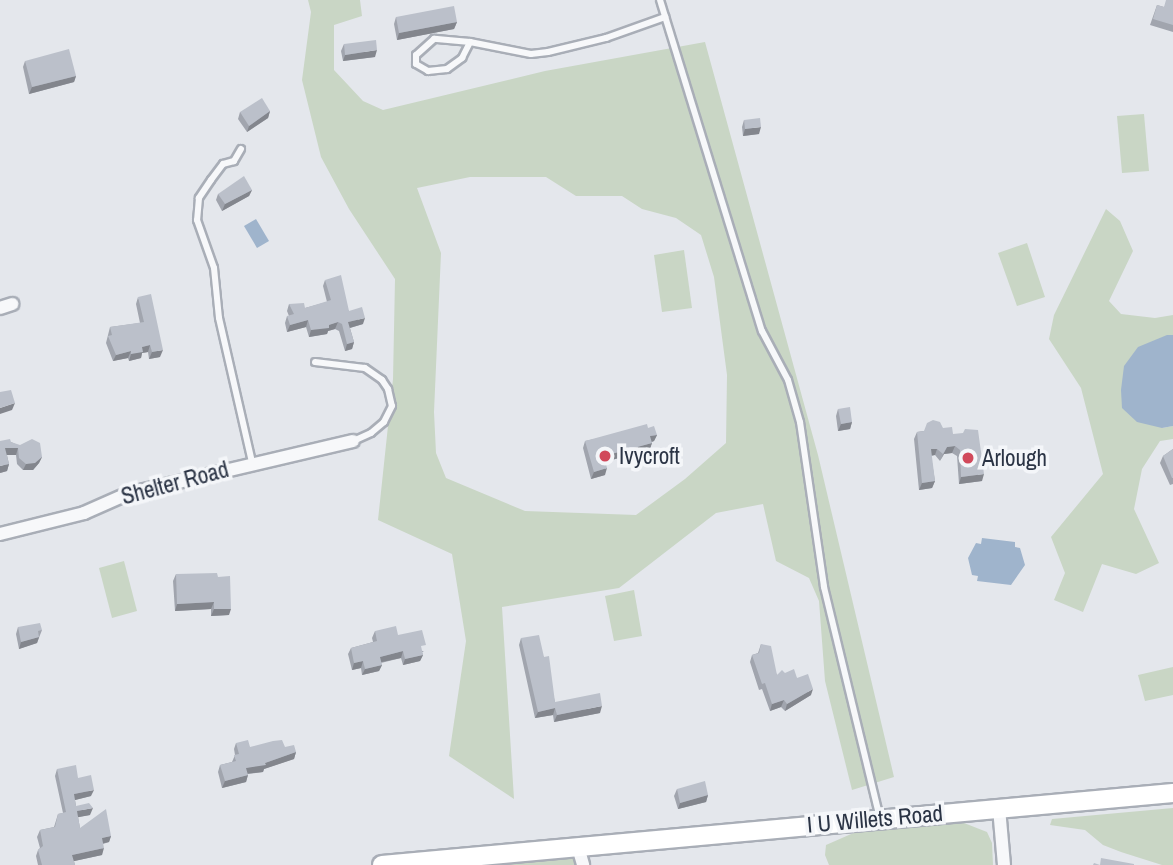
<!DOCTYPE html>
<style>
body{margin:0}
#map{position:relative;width:1173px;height:865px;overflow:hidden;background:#e4e7ec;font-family:"Archivo Narrow",sans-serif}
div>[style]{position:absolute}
.green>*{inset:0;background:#c9d6c5}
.water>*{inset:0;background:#9fb4cc}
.roads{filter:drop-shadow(2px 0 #a9aeb7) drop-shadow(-2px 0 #a9aeb7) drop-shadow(0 2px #a9aeb7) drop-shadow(0 -2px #a9aeb7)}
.lane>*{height:6px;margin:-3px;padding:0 3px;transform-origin:3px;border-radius:3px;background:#f7f8fa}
.street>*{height:12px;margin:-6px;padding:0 6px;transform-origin:6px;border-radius:6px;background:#f7f8fa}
.secondary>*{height:18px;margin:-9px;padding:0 9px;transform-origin:9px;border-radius:9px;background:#fff}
.wall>*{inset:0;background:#a1a5ae}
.shaded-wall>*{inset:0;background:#83868d}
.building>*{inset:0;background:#bbc0ca}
.dots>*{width:19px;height:19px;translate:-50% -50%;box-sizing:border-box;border:4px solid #f4f6f9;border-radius:50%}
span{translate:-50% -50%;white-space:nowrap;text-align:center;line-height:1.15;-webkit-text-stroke:7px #f4f6f9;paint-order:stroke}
.poi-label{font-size:23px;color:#2b3445}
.left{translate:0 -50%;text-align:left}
.street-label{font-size:23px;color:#2b3445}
</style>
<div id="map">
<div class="green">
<i style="clip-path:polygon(evenodd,308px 0,360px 0,362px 16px,334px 25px,334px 70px,363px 101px,383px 110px,545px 71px,705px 42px,818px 455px,894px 777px,852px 790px,825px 681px,819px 601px,809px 578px,776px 561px,763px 504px,716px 513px,619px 588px,502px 607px,514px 799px,449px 756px,466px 641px,452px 554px,378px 520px,393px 379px,395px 279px,349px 209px,321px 157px,302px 80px,311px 12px,308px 0,470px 177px,546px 177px,576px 196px,622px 196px,642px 209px,676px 218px,701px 235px,714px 277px,727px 375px,726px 443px,685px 479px,636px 515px,525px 511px,446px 478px,436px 453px,434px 412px,441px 253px,417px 188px,470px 177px)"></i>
<i style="clip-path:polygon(1144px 114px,1149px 171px,1122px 173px,1117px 116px)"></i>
<i style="clip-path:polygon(1106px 209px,1120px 221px,1133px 251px,1109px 301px,1121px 314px,1155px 318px,1173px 315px,1173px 335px,1167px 335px,1162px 428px,1173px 426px,1173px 439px,1160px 441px,1142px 469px,1134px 509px,1159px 563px,1136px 574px,1102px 564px,1083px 612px,1054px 600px,1065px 573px,1051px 537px,1103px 474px,1081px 388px,1049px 339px,1054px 315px)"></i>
<i style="clip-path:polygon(1027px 243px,1045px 297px,1017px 306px,998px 253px)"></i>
<i style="clip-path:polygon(684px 250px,692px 308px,662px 312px,654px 255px)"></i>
<i style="clip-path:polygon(124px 561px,137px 611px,112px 618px,99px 568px)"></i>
<i style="clip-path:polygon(634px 590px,642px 636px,614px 641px,605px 596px)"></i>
<i style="clip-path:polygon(1173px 667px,1173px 695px,1145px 701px,1138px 675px)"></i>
<i style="clip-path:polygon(1173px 808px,1173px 865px,1162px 865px,1121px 852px,1103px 845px,1085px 830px,1050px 825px,1052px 819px)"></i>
<i style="clip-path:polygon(964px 823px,987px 832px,992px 843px,993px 865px,829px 865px,825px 855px,826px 845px,858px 831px)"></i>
<i style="clip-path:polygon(578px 847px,582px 865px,382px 865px)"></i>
</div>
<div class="water">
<i style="clip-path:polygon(256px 219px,269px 241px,257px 248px,244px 226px)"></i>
<i style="clip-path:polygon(1167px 335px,1173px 335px,1173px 426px,1162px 428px,1137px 422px,1122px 408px,1121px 390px,1124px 366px,1138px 347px)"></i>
<i style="clip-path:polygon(982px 538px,1015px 542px,1015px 547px,1020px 548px,1025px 565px,1011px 585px,977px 581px,978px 576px,972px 575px,968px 558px,976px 543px,981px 544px)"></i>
</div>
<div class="roads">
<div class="lane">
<i style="left:660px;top:0;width:346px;rotate:72.9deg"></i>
<i style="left:762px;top:331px;width:55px;rotate:62deg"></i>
<i style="left:788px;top:380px;width:44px;rotate:74.1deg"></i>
<i style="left:800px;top:422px;width:167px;rotate:81.7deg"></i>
<i style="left:824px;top:587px;width:238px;rotate:76.4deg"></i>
<i style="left:470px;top:42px;width:36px;rotate:-175deg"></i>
<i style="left:434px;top:39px;width:24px;rotate:138deg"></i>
<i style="left:416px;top:55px;width:9px;rotate:90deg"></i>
<i style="left:416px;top:64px;width:14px;rotate:30deg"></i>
<i style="left:428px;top:71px;width:19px;rotate:-6deg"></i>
<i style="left:447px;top:69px;width:19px;rotate:-36deg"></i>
<i style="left:462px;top:58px;width:18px;rotate:-63deg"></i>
<i style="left:470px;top:42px;width:62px;rotate:11.1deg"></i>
<i style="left:531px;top:54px;width:17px;rotate:-7deg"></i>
<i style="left:548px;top:52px;width:60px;rotate:-13.6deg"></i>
<i style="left:606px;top:38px;width:63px;rotate:-19.6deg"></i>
<i style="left:241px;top:149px;width:14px;rotate:120deg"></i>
<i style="left:234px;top:161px;width:11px;rotate:165deg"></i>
<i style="left:223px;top:164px;width:20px;rotate:127deg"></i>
<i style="left:211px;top:180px;width:22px;rotate:124deg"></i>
<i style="left:199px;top:198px;width:22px;rotate:95deg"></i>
<i style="left:197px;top:220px;width:51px;rotate:70.5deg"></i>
<i style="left:214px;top:268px;width:50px;rotate:84.3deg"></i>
<i style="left:219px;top:318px;width:148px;rotate:77.1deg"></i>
<i style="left:315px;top:362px;width:50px;rotate:6.8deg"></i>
<i style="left:365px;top:368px;width:21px;rotate:35deg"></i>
<i style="left:382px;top:380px;width:11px;rotate:56deg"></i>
<i style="left:388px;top:389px;width:17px;rotate:77deg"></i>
<i style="left:392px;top:406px;width:18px;rotate:117deg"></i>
<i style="left:384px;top:422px;width:17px;rotate:140deg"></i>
<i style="left:371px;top:433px;width:20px;rotate:156deg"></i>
</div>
<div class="street">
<i style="left:0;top:308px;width:13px;rotate:-18deg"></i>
<i style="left:0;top:534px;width:87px;rotate:-14deg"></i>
<i style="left:84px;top:513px;width:47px;rotate:-23.8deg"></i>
<i style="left:127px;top:494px;width:232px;rotate:-13.2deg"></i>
<i style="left:999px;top:808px;width:57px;rotate:85deg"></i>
<i style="left:578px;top:847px;width:19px;rotate:74deg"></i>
</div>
<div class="secondary">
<i style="left:382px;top:865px;width:794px;rotate:-5.2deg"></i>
</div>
</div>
<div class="wall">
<i style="clip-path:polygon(1173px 0,1173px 32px,1150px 25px,1157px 5px,1164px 7px)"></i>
<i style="clip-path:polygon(396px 17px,457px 22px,454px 29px,397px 40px,394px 24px)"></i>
<i style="clip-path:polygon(344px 44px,375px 57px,343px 61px,341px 51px)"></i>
<i style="clip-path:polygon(25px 61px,76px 76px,74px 82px,29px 94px,23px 67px)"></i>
<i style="clip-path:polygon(270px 111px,268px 118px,247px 132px,238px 119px,240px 112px)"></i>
<i style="clip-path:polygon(744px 120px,759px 134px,743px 136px,742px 127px)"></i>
<i style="clip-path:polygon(252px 190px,249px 196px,222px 211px,216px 200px,218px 194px)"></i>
<i style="clip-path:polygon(325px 280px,349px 311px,363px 324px,350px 328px,354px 342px,352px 349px,345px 351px,339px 331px,335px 329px,328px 331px,327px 334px,309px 337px,306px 327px,287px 332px,285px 323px,287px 316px,289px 316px,287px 311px,289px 304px,305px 308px,327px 302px,323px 286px)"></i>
<i style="clip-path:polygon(138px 297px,160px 357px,149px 359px,148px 352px,142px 353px,141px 358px,129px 361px,128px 358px,113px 361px,106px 343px,110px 327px,140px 323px,136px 304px)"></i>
<i style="clip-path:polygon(838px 409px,852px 422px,850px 429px,838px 431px,836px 416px)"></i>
<i style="clip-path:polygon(648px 428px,657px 435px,654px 441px,652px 442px,650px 449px,605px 462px,605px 475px,591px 479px,583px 448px,585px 441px)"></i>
<i style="clip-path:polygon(943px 428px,953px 434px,982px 481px,959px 484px,957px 456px,952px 453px,944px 454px,940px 461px,935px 455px,931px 456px,935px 481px,932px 488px,919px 490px,914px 439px,917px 432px)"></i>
<i style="clip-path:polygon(11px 442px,42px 457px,39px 463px,33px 470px,23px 470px,17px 464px,16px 455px,7px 455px,9px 464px,7px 471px,0 473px)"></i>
<i style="clip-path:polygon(1173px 449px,1173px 484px,1170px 485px,1160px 463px,1163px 456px)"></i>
<i style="clip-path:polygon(176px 574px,218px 577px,229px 615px,211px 616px,211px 609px,175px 611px,173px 581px)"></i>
<i style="clip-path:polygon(18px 627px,42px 630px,37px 643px,19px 649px,16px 634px)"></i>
<i style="clip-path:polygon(375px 631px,398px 635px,424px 652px,422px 652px,423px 655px,420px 661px,403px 665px,401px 658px,381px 663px,382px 665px,379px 671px,362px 675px,361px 668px,352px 670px,348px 654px,351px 648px,373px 642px,372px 638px)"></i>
<i style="clip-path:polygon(521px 638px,544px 657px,555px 702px,600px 713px,554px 722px,553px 715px,535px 718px,519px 645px)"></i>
<i style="clip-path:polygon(761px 644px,777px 675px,785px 673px,797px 678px,811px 695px,785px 711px,781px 707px,770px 711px,762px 689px,759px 690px,750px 662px,752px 655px,758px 653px)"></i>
<i style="clip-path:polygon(236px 743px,250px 747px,285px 747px,296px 752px,294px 759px,264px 769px,263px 772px,248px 774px,246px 782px,222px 788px,218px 772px,220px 765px,232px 762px,235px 755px,234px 749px)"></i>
<i style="clip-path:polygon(57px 769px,78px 778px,91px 796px,75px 800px,76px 806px,90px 815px,78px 817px,80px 828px,111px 836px,109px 842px,103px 844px,102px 855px,74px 861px,75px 865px,38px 865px,36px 856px,38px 850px,40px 848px,37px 837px,40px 830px,54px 827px,58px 814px,63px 813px,55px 776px)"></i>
<i style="clip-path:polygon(677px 789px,708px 795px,706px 802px,678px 809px,674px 796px)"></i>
</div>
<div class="shaded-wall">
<i style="clip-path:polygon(457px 22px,454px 29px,397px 40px,399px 33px)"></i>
<i style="clip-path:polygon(377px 50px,375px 57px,343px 61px,345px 55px)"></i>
<i style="clip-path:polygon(76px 76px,74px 82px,29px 94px,32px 87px)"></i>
<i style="clip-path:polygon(270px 111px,268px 118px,247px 132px,249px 126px)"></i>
<i style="clip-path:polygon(761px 127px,759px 134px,743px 136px,745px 129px)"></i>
<i style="clip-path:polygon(252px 190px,249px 196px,222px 211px,225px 204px)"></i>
<i style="clip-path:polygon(365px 318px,363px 324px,346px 329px,348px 322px)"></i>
<i style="clip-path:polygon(308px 320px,306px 327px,287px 332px,290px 325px)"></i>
<i style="clip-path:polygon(338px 322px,335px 329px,328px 331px,327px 334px,309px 337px,311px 330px)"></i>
<i style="clip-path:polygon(354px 342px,352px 349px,345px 351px,347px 344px)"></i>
<i style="clip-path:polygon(150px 345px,148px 352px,142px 353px,141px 358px,129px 361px,131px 354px,142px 347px)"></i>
<i style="clip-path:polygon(163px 350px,160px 357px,149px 359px,152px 352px)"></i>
<i style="clip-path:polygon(131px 351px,128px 358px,113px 361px,116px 355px)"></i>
<i style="clip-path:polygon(15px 403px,12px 410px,0 414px,0 408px)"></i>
<i style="clip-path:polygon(852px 422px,850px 429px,838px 431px,841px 424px)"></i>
<i style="clip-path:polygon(657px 435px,654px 441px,648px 443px,650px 436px)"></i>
<i style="clip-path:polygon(652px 443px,650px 449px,601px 463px,604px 456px)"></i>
<i style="clip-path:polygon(955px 446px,952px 453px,944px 454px,940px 461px,947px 447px)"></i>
<i style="clip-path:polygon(5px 448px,18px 448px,16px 455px,3px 455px)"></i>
<i style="clip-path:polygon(931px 449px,937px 449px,935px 455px,928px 456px)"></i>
<i style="clip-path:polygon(42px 457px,39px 463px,33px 470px,23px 470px,26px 464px)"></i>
<i style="clip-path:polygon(9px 464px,7px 471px,0 473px,0 466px)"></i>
<i style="clip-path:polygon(607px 468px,605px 475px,591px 479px,594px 472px)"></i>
<i style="clip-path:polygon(984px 474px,982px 481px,959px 484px,961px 477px)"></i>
<i style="clip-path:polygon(935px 481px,932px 488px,919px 490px,922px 483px)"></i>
<i style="clip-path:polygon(214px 602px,211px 609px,175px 611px,177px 604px)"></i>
<i style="clip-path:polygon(214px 609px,231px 609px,229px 615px,211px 616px)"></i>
<i style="clip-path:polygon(39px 637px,37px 643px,19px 649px,21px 642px)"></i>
<i style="clip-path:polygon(403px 651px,401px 658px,377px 663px,380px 657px)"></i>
<i style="clip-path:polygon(423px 655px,420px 661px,403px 665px,405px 659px)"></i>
<i style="clip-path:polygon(363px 661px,361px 668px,352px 670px,354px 663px)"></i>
<i style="clip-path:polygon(382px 665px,379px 671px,362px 675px,365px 669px)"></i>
<i style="clip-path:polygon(813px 689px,811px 695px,785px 711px,787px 704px)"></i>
<i style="clip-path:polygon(784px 700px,781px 707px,770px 711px,772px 704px)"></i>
<i style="clip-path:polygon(602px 706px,600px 713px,554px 722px,557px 715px)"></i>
<i style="clip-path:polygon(555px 708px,553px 715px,535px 718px,538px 712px)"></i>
<i style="clip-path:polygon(296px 752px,294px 759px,264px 769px,263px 772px,244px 774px,246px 768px,265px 763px)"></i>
<i style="clip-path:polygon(248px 775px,246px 782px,222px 788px,225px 781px)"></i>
<i style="clip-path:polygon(94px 790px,91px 796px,71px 801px,74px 794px)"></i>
<i style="clip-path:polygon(708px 795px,706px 802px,678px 809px,680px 803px)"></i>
<i style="clip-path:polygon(93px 808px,90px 815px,74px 818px,77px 811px)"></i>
<i style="clip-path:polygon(111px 836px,109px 842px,100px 844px,102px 838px)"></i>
<i style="clip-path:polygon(104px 848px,102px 855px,70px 862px,72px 855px)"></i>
</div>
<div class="building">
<i style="clip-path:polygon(1166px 0,1173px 0,1173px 25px,1153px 19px,1157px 5px,1164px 7px)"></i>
<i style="clip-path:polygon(454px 6px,457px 22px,399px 33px,396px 17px)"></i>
<i style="clip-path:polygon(376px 40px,377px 50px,345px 55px,344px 44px)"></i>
<i style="clip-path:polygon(69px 49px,76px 76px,32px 87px,25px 61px)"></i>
<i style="clip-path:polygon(262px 98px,270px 111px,249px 126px,240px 112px)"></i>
<i style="clip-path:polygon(760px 118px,761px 127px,745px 129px,744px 120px)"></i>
<i style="clip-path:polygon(244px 176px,252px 190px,225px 204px,218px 194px)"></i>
<i style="clip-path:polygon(341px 275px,349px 311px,362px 307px,365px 318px,348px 322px,354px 342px,347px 344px,342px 324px,338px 322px,329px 325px,329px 328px,311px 330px,308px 320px,290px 325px,287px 316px,294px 314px,289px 304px,304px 303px,305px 308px,331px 300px,325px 280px)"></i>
<i style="clip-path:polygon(151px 294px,163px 350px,152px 352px,150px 345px,142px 347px,143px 352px,131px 354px,131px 351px,116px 355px,108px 336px,112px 335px,110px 327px,144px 322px,138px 297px)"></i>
<i style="clip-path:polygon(11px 390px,15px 403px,0 408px,0 392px)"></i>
<i style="clip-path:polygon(850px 407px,852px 422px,841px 424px,838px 409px)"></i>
<i style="clip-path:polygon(933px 420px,940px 422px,943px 428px,952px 427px,953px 434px,963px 433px,965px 429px,978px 430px,984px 474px,961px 477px,960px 450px,955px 446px,947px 447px,943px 454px,937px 449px,931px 449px,935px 481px,922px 483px,917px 432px,924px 431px,927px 423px)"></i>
<i style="clip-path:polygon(647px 424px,648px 428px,654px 426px,657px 435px,650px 436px,652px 443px,604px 456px,607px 468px,594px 472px,585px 441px)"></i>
<i style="clip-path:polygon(10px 439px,11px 442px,20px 445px,32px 439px,40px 443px,42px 457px,35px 463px,26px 464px,19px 458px,18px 448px,5px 448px,9px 464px,0 466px,0 441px)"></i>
<i style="clip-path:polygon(1173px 449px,1173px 478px,1172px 478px,1163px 456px)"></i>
<i style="clip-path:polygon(217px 573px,218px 577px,230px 576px,231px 609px,214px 609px,214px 602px,177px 604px,176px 574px)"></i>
<i style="clip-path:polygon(40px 623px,42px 630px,38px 631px,39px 637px,21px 642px,18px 627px)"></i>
<i style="clip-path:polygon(396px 626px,398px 635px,422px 630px,426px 645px,421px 646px,423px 655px,405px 659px,403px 651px,380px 657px,382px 665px,365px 669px,363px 661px,354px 663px,351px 648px,377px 641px,375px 631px)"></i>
<i style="clip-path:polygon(539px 635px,544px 657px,549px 656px,555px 702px,600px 693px,602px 706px,557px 715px,555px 708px,538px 712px,521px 638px)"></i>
<i style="clip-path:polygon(761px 644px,771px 646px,777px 675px,782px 670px,785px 673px,794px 669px,797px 678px,808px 674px,813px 689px,787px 704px,784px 700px,772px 704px,765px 683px,762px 684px,752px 655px,759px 653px)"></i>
<i style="clip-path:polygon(248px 740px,250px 747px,273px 741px,282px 740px,285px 747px,294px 745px,296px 752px,265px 763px,266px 765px,246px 768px,248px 775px,225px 781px,220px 765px,236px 761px,234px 755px,239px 754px,236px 743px)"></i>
<i style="clip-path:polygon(76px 765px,78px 778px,91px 775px,94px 790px,74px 794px,76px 806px,89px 803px,93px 808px,77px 811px,80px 828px,106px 809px,111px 836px,102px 838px,104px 848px,72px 855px,75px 865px,42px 865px,38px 850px,43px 846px,40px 830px,55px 827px,58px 814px,66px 812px,57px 769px)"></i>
<i style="clip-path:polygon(705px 781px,708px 795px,680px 803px,677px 789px)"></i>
<i style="clip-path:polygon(1101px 858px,1134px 864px,1134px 865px,1093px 865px,1094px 863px,1100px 865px)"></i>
</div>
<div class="dots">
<i style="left:605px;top:456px;background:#d1495b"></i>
<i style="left:968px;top:458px;background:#d1495b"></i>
</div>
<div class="poi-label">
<span class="left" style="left:619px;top:456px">Ivycroft</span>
<span class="left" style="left:982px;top:458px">Arlough</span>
</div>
<div class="street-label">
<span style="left:175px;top:483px;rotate:-15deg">Shelter Road</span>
<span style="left:875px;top:819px;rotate:-5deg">I U Willets Road</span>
</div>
</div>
